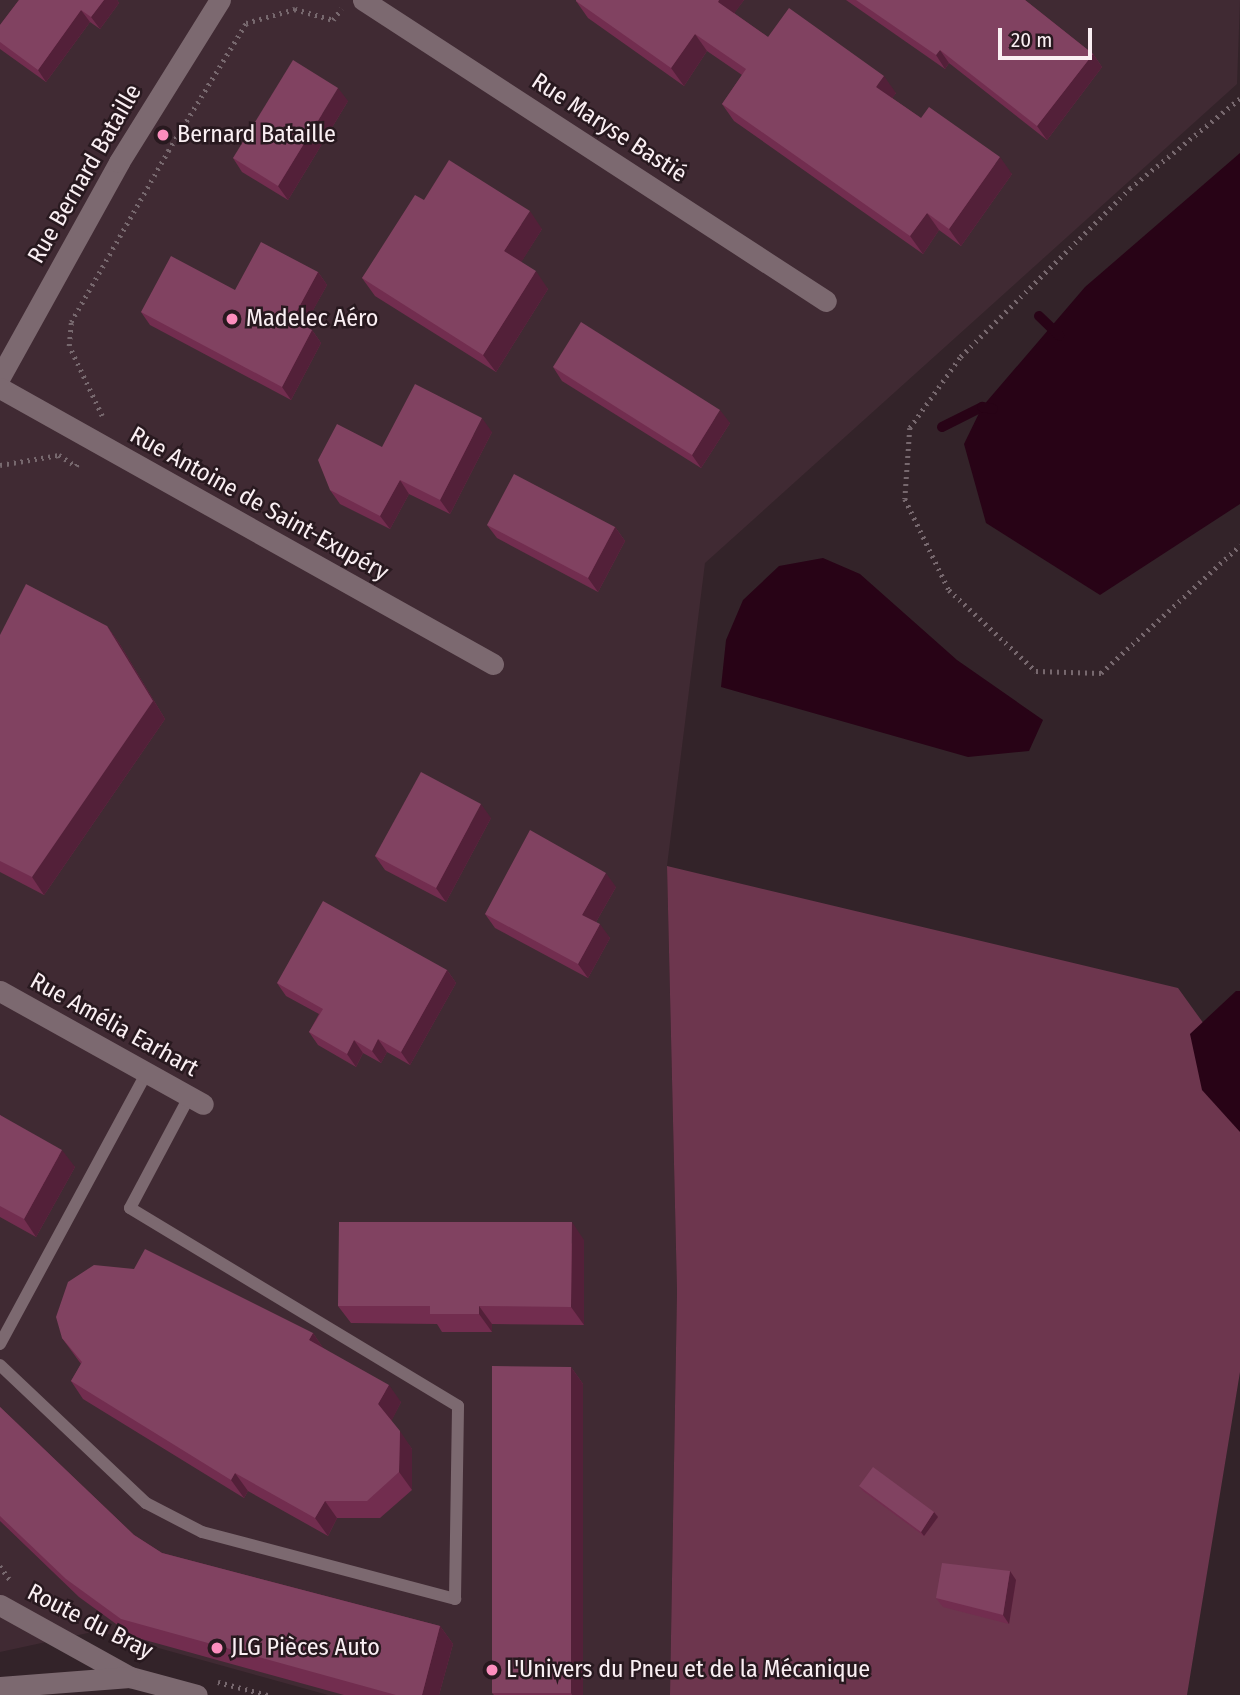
<!DOCTYPE html>
<meta charset="utf-8">
<style>
body{margin:0}
#map{position:relative;width:1240px;height:1695px;overflow:hidden;background:#332329;font-family:"Fira Sans Condensed",sans-serif}
div>[style]{position:absolute}
.built>*{inset:0;background:#402a33}
.green>*{inset:0;background:#6d364e}
.water>*{inset:0;background:#280316}
.stream>*{height:10px;margin:-5px;padding:0 5px;transform-origin:5px;border-radius:5px;background:#280316}
.path>*{height:4.5px;margin-top:-2.25px;transform-origin:0;background:repeating-linear-gradient(90deg,#77686e 0 2px,transparent 0 7px)}
.lane>*{height:12px;margin:-6px;padding:0 6px;transform-origin:6px;border-radius:6px;background:#7c6970}
.street>*{height:21px;margin:-10.5px;padding:0 10.5px;transform-origin:10.5px;border-radius:10.5px;background:#7c6970}
.secondary>*{height:21px;margin:-10.5px;padding:0 10.5px;transform-origin:10.5px;border-radius:10.5px;background:#7c6970}
.wall>*{inset:0;background:#722d4f}
.shaded-wall>*{inset:0;background:#532039}
.building>*{inset:0;background:#814261}
.dots>*{width:19px;height:19px;translate:-50% -50%;box-sizing:border-box;border:4px solid #28191f;border-radius:50%}
span{translate:-50% -50%;white-space:nowrap;text-align:center;line-height:1.15;-webkit-text-stroke:5px #28191f;paint-order:stroke}
.street-label{font-size:24px;color:#faeff3}
.poi-label{font-size:24px;color:#faeff3}
.left{translate:0 -50%;text-align:left}
.scale{position:absolute;left:998px;top:28px;width:94px;height:32px;box-sizing:border-box;border:4px solid #faeff3;border-top:0;padding-left:9px;font-size:21px;line-height:24px;white-space:nowrap;color:#faeff3;-webkit-text-stroke:5px #28191f;paint-order:stroke}
</style>
<div id="map">
<div class="built">
<i style="clip-path:polygon(0 0,1240px 0,1237px 84px,705px 563px,667px 866px,677px 1291px,670px 1695px,328px 1695px,97px 1631px,0 1652px)"></i>
</div>
<div class="green">
<i style="clip-path:polygon(667px 866px,1178px 988px,1240px 1074px,1240px 1372px,1187px 1695px,670px 1695px,677px 1291px)"></i>
</div>
<div class="water">
<i style="clip-path:polygon(1240px 153px,1240px 504px,1100px 595px,986px 523px,964px 444px,982px 407px,1085px 287px)"></i>
<i style="clip-path:polygon(823px 558px,860px 574px,957px 660px,1043px 720px,1029px 751px,968px 757px,721px 687px,726px 640px,743px 600px,779px 566px)"></i>
<i style="clip-path:polygon(1236px 991px,1240px 991px,1240px 1132px,1202px 1090px,1190px 1034px)"></i>
</div>
<div class="stream">
<i style="left:1039px;top:316px;width:28px;rotate:44deg"></i>
<i style="left:942px;top:427px;width:45px;rotate:-26.6deg"></i>
<i style="left:982px;top:407px;width:11px;rotate:10deg"></i>
</div>
<div class="path">
<i style="left:1240px;top:99px;width:141px;rotate:140.8deg"></i>
<i style="left:1131px;top:188px;width:241px;rotate:135.2deg"></i>
<i style="left:960px;top:358px;width:86px;rotate:125.5deg"></i>
<i style="left:910px;top:428px;width:71px;rotate:94deg"></i>
<i style="left:905px;top:499px;width:101px;rotate:64.2deg"></i>
<i style="left:949px;top:590px;width:119px;rotate:43deg"></i>
<i style="left:1036px;top:671px;width:65px;rotate:1.8deg"></i>
<i style="left:1101px;top:673px;width:189px;rotate:-42.6deg"></i>
<i style="left:102px;top:416px;width:77px;rotate:-115.2deg"></i>
<i style="left:69px;top:346px;width:24px;rotate:-85deg"></i>
<i style="left:71px;top:322px;width:197px;rotate:-60.4deg"></i>
<i style="left:168px;top:151px;width:150px;rotate:-58.6deg"></i>
<i style="left:246px;top:23px;width:51px;rotate:-15.9deg"></i>
<i style="left:295px;top:9px;width:40px;rotate:16deg"></i>
<i style="left:333px;top:20px;width:14px;rotate:-54deg"></i>
<i style="left:0;top:465px;width:60px;rotate:-9.6deg"></i>
<i style="left:59px;top:455px;width:20px;rotate:33deg"></i>
<i style="left:76px;top:466px;width:6px;rotate:-59deg"></i>
<i style="left:0;top:1566px;width:17px;rotate:54deg"></i>
<i style="left:218px;top:1682px;width:52px;rotate:14.6deg"></i>
</div>
<div class="lane">
<i style="left:0;top:1344px;width:307px;rotate:-61.6deg"></i>
<i style="left:0;top:1365px;width:201px;rotate:43.4deg"></i>
<i style="left:146px;top:1503px;width:63px;rotate:27.4deg"></i>
<i style="left:202px;top:1532px;width:262px;rotate:14.8deg"></i>
<i style="left:455px;top:1599px;width:193px;rotate:-89.1deg"></i>
<i style="left:458px;top:1406px;width:383px;rotate:-148.9deg"></i>
<i style="left:130px;top:1208px;width:126px;rotate:-62deg"></i>
</div>
<div class="street">
<i style="left:363px;top:0;width:552px;rotate:33.03deg"></i>
<i style="left:0;top:377px;width:246px;rotate:-61deg"></i>
<i style="left:119px;top:162px;width:191px;rotate:-58.1deg"></i>
<i style="left:0;top:388px;width:565px;rotate:29.24deg"></i>
<i style="left:0;top:991px;width:232px;rotate:29.1deg"></i>
</div>
<div class="secondary">
<i style="left:0;top:1605px;width:149px;rotate:29deg"></i>
<i style="left:130px;top:1677px;width:69px;rotate:15deg"></i>
<i style="left:0;top:1687px;width:130px;rotate:-4.4deg"></i>
</div>
<div class="wall">
<i style="clip-path:polygon(19px 0,117px 0,119px 3px,100px 29px,90px 22px,46px 82px,0 49px,0 25px)"></i>
<i style="clip-path:polygon(576px 0,744px 0,734px 13px,768px 37px,896px 93px,892px 98px,921px 118px,1012px 174px,961px 246px,939px 230px,923px 254px,734px 121px,722px 104px,742px 75px,707px 51px,684px 86px,588px 18px,576px 1px)"></i>
<i style="clip-path:polygon(846px 0,1025px 0,1093px 54px,1102px 67px,1047px 140px,949px 63px,945px 69px)"></i>
<i style="clip-path:polygon(348px 101px,288px 200px,242px 172px,233px 158px)"></i>
<i style="clip-path:polygon(424px 200px,542px 229px,521px 262px,548px 289px,496px 372px,375px 296px,362px 278px)"></i>
<i style="clip-path:polygon(318px 272px,327px 285px,304px 326px,312px 330px,321px 343px,291px 400px,150px 325px,141px 312px,235px 290px)"></i>
<i style="clip-path:polygon(553px 367px,730px 423px,701px 468px,562px 381px)"></i>
<i style="clip-path:polygon(492px 432px,450px 514px,409px 494px,390px 529px,340px 504px,330px 490px,382px 447px)"></i>
<i style="clip-path:polygon(487px 525px,615px 527px,625px 541px,598px 592px,497px 538px)"></i>
<i style="clip-path:polygon(107px 626px,119px 643px,165px 719px,44px 895px,0 872px,0 635px)"></i>
<i style="clip-path:polygon(491px 818px,446px 902px,385px 870px,375px 856px)"></i>
<i style="clip-path:polygon(616px 887px,596px 922px,610px 938px,588px 978px,495px 928px,485px 914px)"></i>
<i style="clip-path:polygon(447px 970px,456px 983px,410px 1065px,387px 1052px,381px 1063px,363px 1053px,356px 1067px,318px 1045px,309px 1032px,319px 1014px,286px 996px,277px 983px)"></i>
<i style="clip-path:polygon(0 1115px,75px 1167px,36px 1237px,0 1217px)"></i>
<i style="clip-path:polygon(584px 1240px,584px 1325px,492px 1324px,492px 1332px,442px 1332px,437px 1324px,351px 1323px,338px 1306px)"></i>
<i style="clip-path:polygon(313px 1333px,323px 1348px,401px 1402px,391px 1421px,412px 1449px,412px 1490px,380px 1518px,337px 1518px,328px 1536px,248px 1491px,244px 1498px,83px 1399px,71px 1381px,81px 1364px,62px 1338px)"></i>
<i style="clip-path:polygon(571px 1367px,583px 1384px,583px 1695px,494px 1695px,492px 1693px)"></i>
<i style="clip-path:polygon(0 1407px,134px 1535px,162px 1553px,440px 1626px,453px 1644px,439px 1695px,344px 1695px,134px 1637px,79px 1597px,0 1521px)"></i>
<i style="clip-path:polygon(859px 1486px,934px 1512px,938px 1517px,924px 1536px,863px 1491px)"></i>
<i style="clip-path:polygon(1010px 1571px,1016px 1580px,1009px 1624px,943px 1607px,936px 1598px)"></i>
</div>
<div class="shaded-wall">
<i style="clip-path:polygon(104px 0,117px 0,119px 3px,100px 29px,91px 17px)"></i>
<i style="clip-path:polygon(719px 0,744px 0,730px 19px,718px 2px)"></i>
<i style="clip-path:polygon(81px 10px,90px 22px,46px 82px,38px 70px)"></i>
<i style="clip-path:polygon(695px 34px,707px 51px,684px 86px,671px 68px)"></i>
<i style="clip-path:polygon(940px 50px,949px 63px,945px 69px,936px 55px)"></i>
<i style="clip-path:polygon(1093px 54px,1102px 67px,1047px 140px,1037px 126px)"></i>
<i style="clip-path:polygon(884px 76px,896px 93px,888px 104px,876px 87px)"></i>
<i style="clip-path:polygon(338px 88px,348px 101px,288px 200px,278px 186px)"></i>
<i style="clip-path:polygon(1000px 157px,1012px 174px,961px 246px,949px 229px)"></i>
<i style="clip-path:polygon(530px 211px,542px 229px,517px 269px,504px 251px)"></i>
<i style="clip-path:polygon(927px 213px,939px 230px,923px 254px,910px 236px)"></i>
<i style="clip-path:polygon(536px 271px,548px 289px,496px 372px,483px 355px)"></i>
<i style="clip-path:polygon(318px 272px,327px 285px,301px 332px,292px 320px)"></i>
<i style="clip-path:polygon(312px 330px,321px 343px,291px 400px,282px 387px)"></i>
<i style="clip-path:polygon(720px 410px,730px 423px,701px 468px,692px 455px)"></i>
<i style="clip-path:polygon(482px 418px,492px 432px,450px 514px,440px 500px)"></i>
<i style="clip-path:polygon(400px 480px,409px 494px,390px 529px,380px 516px)"></i>
<i style="clip-path:polygon(615px 527px,625px 541px,598px 592px,588px 578px)"></i>
<i style="clip-path:polygon(107px 626px,119px 643px,165px 719px,44px 895px,32px 877px)"></i>
<i style="clip-path:polygon(481px 804px,491px 818px,446px 902px,436px 888px)"></i>
<i style="clip-path:polygon(606px 873px,616px 887px,592px 929px,582px 915px)"></i>
<i style="clip-path:polygon(600px 924px,610px 938px,588px 978px,578px 964px)"></i>
<i style="clip-path:polygon(447px 970px,456px 983px,410px 1065px,401px 1052px)"></i>
<i style="clip-path:polygon(378px 1039px,387px 1052px,381px 1063px,372px 1051px)"></i>
<i style="clip-path:polygon(354px 1040px,363px 1053px,356px 1067px,347px 1054px)"></i>
<i style="clip-path:polygon(62px 1150px,75px 1167px,36px 1237px,24px 1219px)"></i>
<i style="clip-path:polygon(572px 1222px,584px 1240px,584px 1325px,571px 1307px)"></i>
<i style="clip-path:polygon(479px 1306px,492px 1324px,492px 1332px,479px 1314px)"></i>
<i style="clip-path:polygon(313px 1333px,325px 1351px,309px 1340px)"></i>
<i style="clip-path:polygon(571px 1367px,583px 1384px,583px 1695px,572px 1695px,571px 1693px)"></i>
<i style="clip-path:polygon(389px 1385px,401px 1402px,391px 1422px,378px 1404px)"></i>
<i style="clip-path:polygon(400px 1431px,412px 1449px,412px 1490px,399px 1472px)"></i>
<i style="clip-path:polygon(235px 1473px,248px 1491px,244px 1498px,231px 1480px)"></i>
<i style="clip-path:polygon(325px 1501px,337px 1518px,328px 1536px,315px 1518px)"></i>
<i style="clip-path:polygon(934px 1512px,938px 1517px,924px 1536px,921px 1532px)"></i>
<i style="clip-path:polygon(1010px 1571px,1016px 1580px,1009px 1624px,1003px 1615px)"></i>
<i style="clip-path:polygon(440px 1626px,453px 1644px,439px 1695px,422px 1695px)"></i>
</div>
<div class="building">
<i style="clip-path:polygon(19px 0,104px 0,91px 17px,81px 10px,38px 70px,0 42px,0 25px)"></i>
<i style="clip-path:polygon(576px 0,719px 0,718px 2px,768px 37px,789px 8px,884px 76px,876px 87px,921px 118px,929px 107px,1000px 157px,949px 229px,927px 213px,910px 236px,722px 104px,746px 69px,695px 34px,671px 68px,576px 1px)"></i>
<i style="clip-path:polygon(856px 0,1025px 0,1093px 54px,1037px 126px,940px 50px,936px 55px)"></i>
<i style="clip-path:polygon(293px 60px,338px 88px,278px 186px,233px 158px)"></i>
<i style="clip-path:polygon(449px 160px,530px 211px,504px 251px,536px 271px,483px 355px,362px 278px,415px 195px,424px 200px)"></i>
<i style="clip-path:polygon(261px 242px,318px 272px,292px 320px,312px 330px,282px 387px,141px 312px,171px 256px,235px 290px)"></i>
<i style="clip-path:polygon(581px 322px,720px 410px,692px 455px,553px 367px)"></i>
<i style="clip-path:polygon(415px 384px,482px 418px,440px 500px,400px 480px,380px 516px,330px 490px,318px 460px,337px 424px,382px 447px)"></i>
<i style="clip-path:polygon(514px 474px,615px 527px,588px 578px,487px 525px)"></i>
<i style="clip-path:polygon(26px 584px,107px 626px,153px 701px,32px 877px,0 861px,0 635px)"></i>
<i style="clip-path:polygon(421px 772px,481px 804px,436px 888px,375px 856px)"></i>
<i style="clip-path:polygon(530px 830px,606px 873px,582px 915px,600px 924px,578px 964px,485px 914px)"></i>
<i style="clip-path:polygon(323px 901px,447px 970px,401px 1052px,378px 1039px,372px 1051px,354px 1040px,347px 1054px,309px 1032px,323px 1009px,277px 983px)"></i>
<i style="clip-path:polygon(0 1115px,62px 1150px,24px 1219px,0 1206px)"></i>
<i style="clip-path:polygon(339px 1222px,572px 1222px,571px 1307px,479px 1306px,479px 1314px,430px 1314px,430px 1306px,338px 1306px)"></i>
<i style="clip-path:polygon(145px 1249px,313px 1333px,309px 1340px,389px 1385px,378px 1404px,400px 1431px,399px 1472px,367px 1501px,325px 1501px,315px 1518px,235px 1473px,231px 1480px,71px 1381px,82px 1362px,62px 1338px,56px 1317px,68px 1282px,94px 1265px,134px 1269px)"></i>
<i style="clip-path:polygon(492px 1366px,571px 1367px,571px 1693px,492px 1693px)"></i>
<i style="clip-path:polygon(0 1407px,134px 1535px,162px 1553px,440px 1626px,422px 1695px,396px 1695px,121px 1619px,66px 1579px,0 1516px)"></i>
<i style="clip-path:polygon(873px 1467px,934px 1512px,921px 1532px,859px 1486px)"></i>
<i style="clip-path:polygon(942px 1563px,1010px 1571px,1003px 1615px,936px 1598px)"></i>
</div>
<div class="dots">
<i style="left:163px;top:135px;background:#fd8ebe"></i>
<i style="left:232px;top:319px;background:#fd8ebe"></i>
<i style="left:217px;top:1648px;background:#fd8ebe"></i>
<i style="left:492px;top:1670px;background:#fd8ebe"></i>
</div>
<div class="street-label">
<span style="left:609px;top:128px;rotate:33deg">Rue Maryse Bastié</span>
<span style="left:85px;top:174px;rotate:-60deg">Rue Bernard Bataille</span>
<span style="left:259px;top:504px;rotate:29deg">Rue Antoine de Saint-Exupéry</span>
<span style="left:114px;top:1025px;rotate:29deg">Rue Amélia Earhart</span>
<span style="left:90px;top:1622px;rotate:27deg">Route du Bray</span>
</div>
<div class="poi-label">
<span class="left" style="left:177px;top:135px">Bernard Bataille</span>
<span class="left" style="left:246px;top:319px">Madelec Aéro</span>
<span class="left" style="left:231px;top:1648px">JLG Pièces Auto</span>
<span class="left" style="left:506px;top:1670px">L'Univers du Pneu et de la Mécanique</span>
</div>
<div class="scale">20 m</div>
</div>
